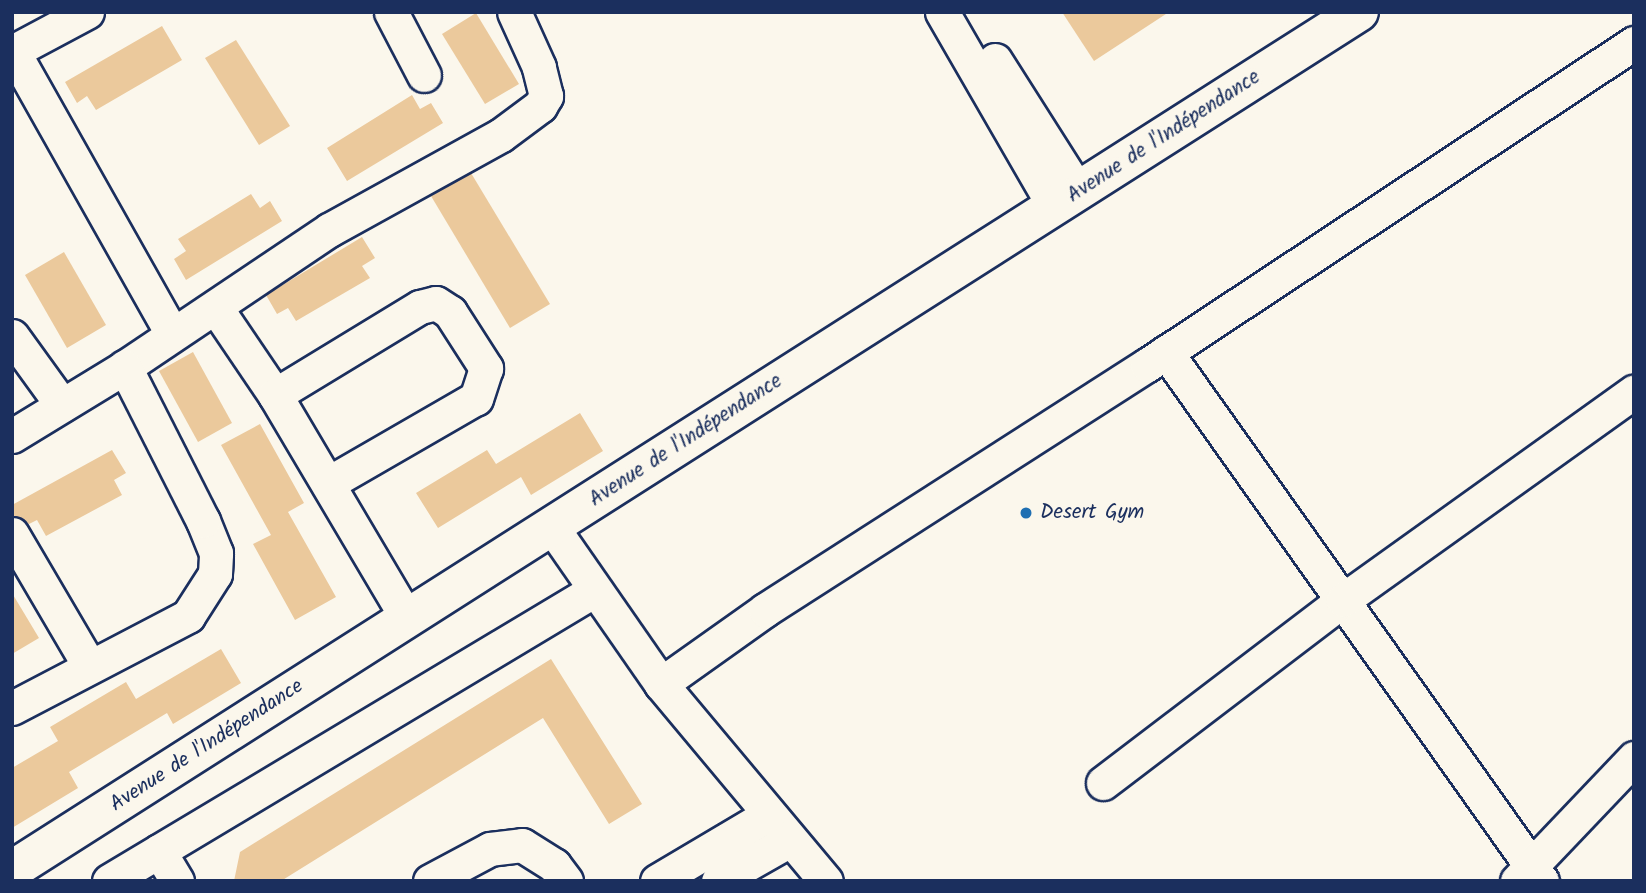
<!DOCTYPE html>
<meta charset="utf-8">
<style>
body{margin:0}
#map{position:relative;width:1646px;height:893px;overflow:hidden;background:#fbf7ec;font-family:Kalam,sans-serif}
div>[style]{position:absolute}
.building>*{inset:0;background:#ebc99c}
.roads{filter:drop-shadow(2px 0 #1b2f5e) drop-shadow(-2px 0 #1b2f5e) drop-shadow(0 2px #1b2f5e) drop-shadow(0 -2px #1b2f5e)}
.street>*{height:33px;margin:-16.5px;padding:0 16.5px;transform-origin:16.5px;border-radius:16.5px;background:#fbf7ec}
.secondary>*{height:38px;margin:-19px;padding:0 19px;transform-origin:19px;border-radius:19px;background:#fbf7ec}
.dots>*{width:19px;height:19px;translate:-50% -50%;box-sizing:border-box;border:4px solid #fbf7ec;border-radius:50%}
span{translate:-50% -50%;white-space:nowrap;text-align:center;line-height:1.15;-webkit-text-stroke:7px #fbf7ec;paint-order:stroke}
.street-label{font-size:21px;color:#1b2f5e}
.poi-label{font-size:21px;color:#1b2f5e}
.left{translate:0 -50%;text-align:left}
.frame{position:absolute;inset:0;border:14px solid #1b2f5e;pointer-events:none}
</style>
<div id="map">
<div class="building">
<i style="clip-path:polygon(1062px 12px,1169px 12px,1094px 61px)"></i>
<i style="clip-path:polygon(476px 13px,519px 84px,485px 104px,442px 34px)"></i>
<i style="clip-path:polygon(162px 26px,182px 60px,96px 110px,87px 96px,77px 103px,65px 82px)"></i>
<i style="clip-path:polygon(236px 40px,290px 126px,259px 145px,205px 58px)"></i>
<i style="clip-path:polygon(412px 95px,420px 109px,431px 103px,443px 123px,347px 181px,327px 148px)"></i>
<i style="clip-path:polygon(471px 173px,550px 304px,510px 328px,431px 196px)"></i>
<i style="clip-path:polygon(251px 194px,260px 208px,270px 201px,282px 221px,186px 280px,174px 259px,186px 251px,178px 239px)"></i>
<i style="clip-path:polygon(362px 237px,375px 258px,362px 266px,370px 278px,296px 321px,288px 308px,277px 314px,266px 295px)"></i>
<i style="clip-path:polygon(64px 252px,106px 325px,67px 348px,25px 275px)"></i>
<i style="clip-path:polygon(193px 352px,232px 423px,198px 442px,159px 371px)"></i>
<i style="clip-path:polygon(580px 413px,603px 451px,531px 495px,521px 477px,438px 528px,416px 493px,487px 450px,496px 464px)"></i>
<i style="clip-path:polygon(260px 424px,304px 503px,288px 512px,336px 597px,295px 620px,253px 544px,271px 535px,221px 445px)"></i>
<i style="clip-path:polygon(112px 450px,126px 473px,114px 480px,122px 495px,46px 536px,37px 520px,29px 524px,12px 515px,12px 505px)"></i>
<i style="clip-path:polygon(12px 593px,39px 638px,12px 654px)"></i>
<i style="clip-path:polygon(221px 649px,241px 683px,173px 724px,167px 713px,69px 772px,78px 788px,12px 828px,12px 768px,58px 741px,50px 727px,126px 682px,136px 699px)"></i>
<i style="clip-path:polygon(551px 659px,642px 804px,609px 824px,543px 718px,281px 881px,234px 881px,240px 852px)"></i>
</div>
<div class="roads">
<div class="street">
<i style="left:391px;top:12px;width:71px;rotate:62.4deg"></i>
<i style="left:942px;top:12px;width:224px;rotate:60deg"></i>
<i style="left:12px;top:52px;width:85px;rotate:-28.1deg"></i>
<i style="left:14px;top:53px;width:322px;rotate:60.6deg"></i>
<i style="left:995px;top:60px;width:155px;rotate:57.6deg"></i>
<i style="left:216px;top:308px;width:105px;rotate:55.9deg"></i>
<i style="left:275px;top:395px;width:259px;rotate:59.4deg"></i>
<i style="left:12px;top:336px;width:85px;rotate:54.1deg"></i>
<i style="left:1166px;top:352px;width:649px;rotate:54.6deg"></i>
<i style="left:275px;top:395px;width:170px;rotate:-31.3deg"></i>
<i style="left:420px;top:307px;width:16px;rotate:-14deg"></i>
<i style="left:436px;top:303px;width:17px;rotate:33deg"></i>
<i style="left:450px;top:312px;width:67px;rotate:57.3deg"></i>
<i style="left:486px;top:368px;width:32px;rotate:108deg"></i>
<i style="left:476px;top:398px;width:170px;rotate:150deg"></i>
<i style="left:12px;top:436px;width:132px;rotate:-31.4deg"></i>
<i style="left:125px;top:367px;width:246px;rotate:-33.9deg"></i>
<i style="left:329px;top:230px;width:196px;rotate:-28.9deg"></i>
<i style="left:501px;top:135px;width:49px;rotate:-36.6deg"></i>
<i style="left:540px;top:106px;width:12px;rotate:-59deg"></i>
<i style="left:546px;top:96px;width:30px;rotate:-104deg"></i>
<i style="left:539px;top:67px;width:60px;rotate:-114.4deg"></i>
<i style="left:552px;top:527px;width:191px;rotate:55.2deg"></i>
<i style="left:661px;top:684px;width:257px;rotate:50.1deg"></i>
<i style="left:12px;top:534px;width:152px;rotate:59.6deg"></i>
<i style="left:661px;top:684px;width:128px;rotate:-35.4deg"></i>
<i style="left:765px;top:610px;width:454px;rotate:-32.7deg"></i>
<i style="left:1147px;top:365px;width:584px;rotate:-33.47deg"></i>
<i style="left:12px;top:708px;width:199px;rotate:-27.6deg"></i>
<i style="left:188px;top:616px;width:50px;rotate:-57.3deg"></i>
<i style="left:215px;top:574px;width:21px;rotate:-87deg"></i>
<i style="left:216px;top:553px;width:35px;rotate:-112deg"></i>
<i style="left:203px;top:521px;width:173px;rotate:-116.9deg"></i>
<i style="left:1103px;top:783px;width:302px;rotate:-37.3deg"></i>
<i style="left:1343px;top:600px;width:358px;rotate:-35.6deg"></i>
<i style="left:159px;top:851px;width:35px;rotate:59deg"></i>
<i style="left:109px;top:881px;width:564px;rotate:-30.93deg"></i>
<i style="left:430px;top:881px;width:68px;rotate:-28.1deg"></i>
<i style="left:490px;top:849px;width:32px;rotate:-7deg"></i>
<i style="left:522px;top:845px;width:38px;rotate:32deg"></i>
<i style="left:554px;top:865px;width:20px;rotate:53deg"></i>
<i style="left:657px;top:881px;width:129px;rotate:-30.7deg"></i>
<i style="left:718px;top:881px;width:83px;rotate:-29.7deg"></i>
<i style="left:1517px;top:881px;width:170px;rotate:-46.4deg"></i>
</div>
<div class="secondary">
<i style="left:12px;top:870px;width:1597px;rotate:-32.5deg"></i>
</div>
</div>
<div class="dots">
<i style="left:1026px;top:513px;background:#1f6fb2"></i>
</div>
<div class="street-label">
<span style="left:1164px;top:137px;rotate:-33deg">Avenue de l'Indépendance</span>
<span style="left:686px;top:441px;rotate:-33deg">Avenue de l'Indépendance</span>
<span style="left:207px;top:746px;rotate:-33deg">Avenue de l'Indépendance</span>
</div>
<div class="poi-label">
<span class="left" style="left:1040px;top:513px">Desert Gym</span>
</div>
<div class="frame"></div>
</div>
